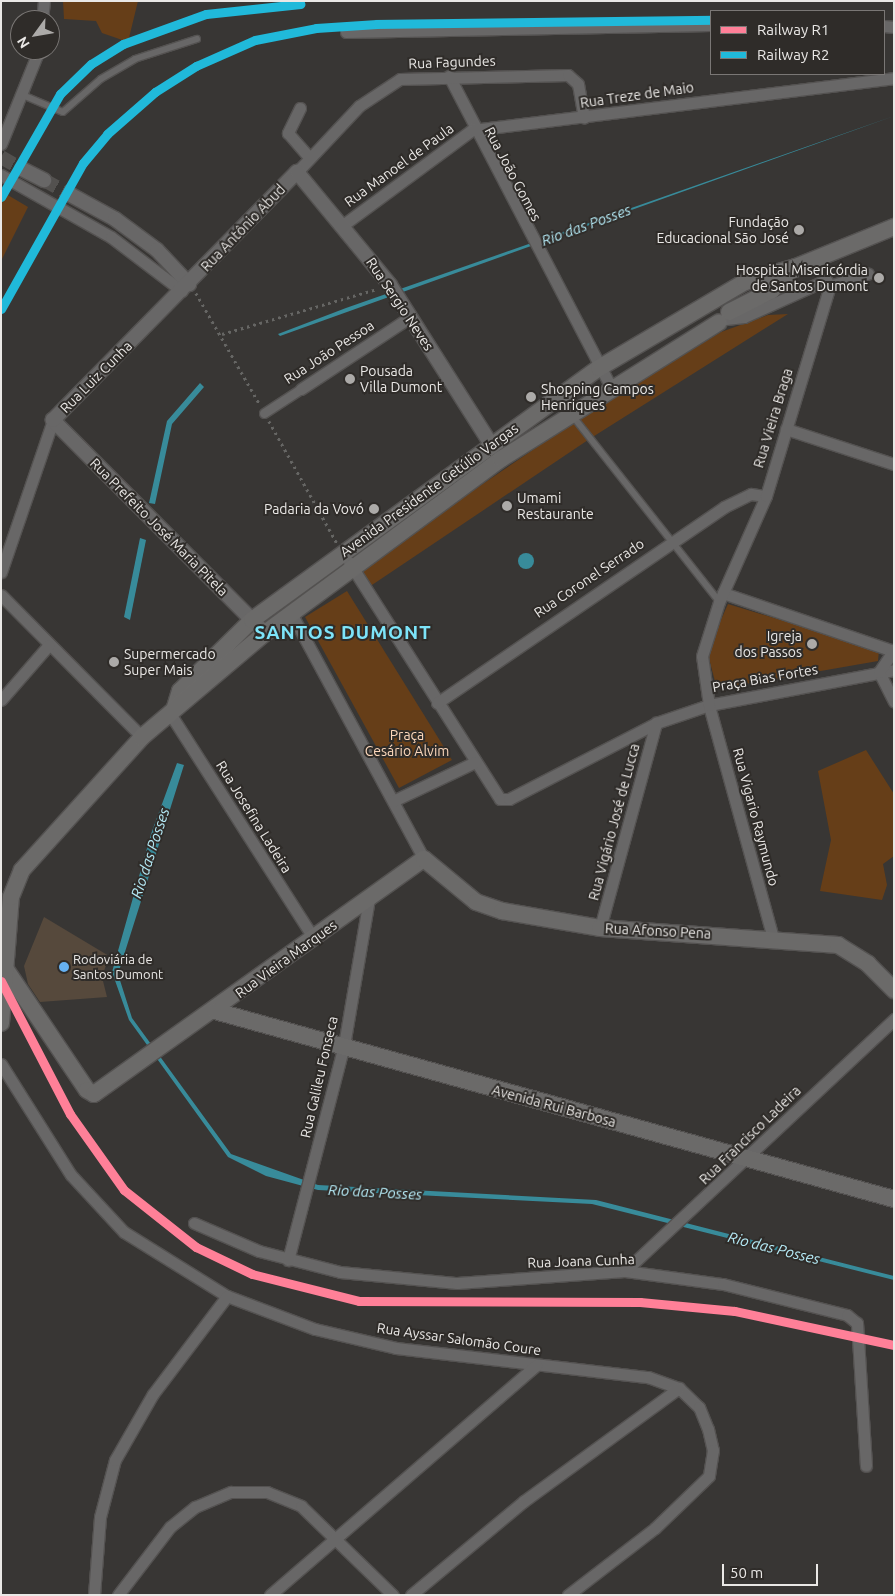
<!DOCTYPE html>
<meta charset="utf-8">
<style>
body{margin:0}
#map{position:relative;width:895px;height:1596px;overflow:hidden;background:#383634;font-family:Ubuntu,sans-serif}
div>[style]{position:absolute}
.green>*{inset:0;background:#663e18}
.water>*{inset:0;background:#388b9a}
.round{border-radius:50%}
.building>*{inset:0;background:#56493c}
.tertiary-tunnel>*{height:14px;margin-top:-7px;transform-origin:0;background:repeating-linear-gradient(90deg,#53514f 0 14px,transparent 0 21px)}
.path>*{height:2.5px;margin-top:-1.25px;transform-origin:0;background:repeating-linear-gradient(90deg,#666664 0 2.5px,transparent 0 6.5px)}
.roads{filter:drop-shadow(1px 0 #545251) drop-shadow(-1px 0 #545251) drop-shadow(0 1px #545251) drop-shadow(0 -1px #545251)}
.service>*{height:5.5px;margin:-2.75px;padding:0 2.75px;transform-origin:2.75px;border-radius:2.75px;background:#686767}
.pedestrian>*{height:9px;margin:-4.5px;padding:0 4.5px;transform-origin:4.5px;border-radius:4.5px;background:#686767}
.minor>*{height:11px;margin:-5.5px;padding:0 5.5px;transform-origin:5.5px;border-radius:5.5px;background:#686767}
.tertiary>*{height:14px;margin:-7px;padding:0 7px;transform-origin:7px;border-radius:7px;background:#686767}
.secondary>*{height:16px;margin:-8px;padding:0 8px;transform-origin:8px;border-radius:8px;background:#6b6a69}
.rail-1>*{height:9px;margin:-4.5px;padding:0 4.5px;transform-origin:4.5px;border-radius:4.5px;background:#ff8098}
.rail-2>*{height:9px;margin:-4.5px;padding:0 4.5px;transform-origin:4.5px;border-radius:4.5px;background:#20b9da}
.dots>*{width:14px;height:14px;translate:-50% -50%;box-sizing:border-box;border:2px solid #2f2c29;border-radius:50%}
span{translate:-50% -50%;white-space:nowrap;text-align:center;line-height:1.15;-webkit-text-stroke:4px #2f2c29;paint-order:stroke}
.bus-label{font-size:13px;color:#eae8e6}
.left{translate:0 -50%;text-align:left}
.street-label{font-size:14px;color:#eae8e6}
.poi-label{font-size:14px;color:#eae8e6}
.right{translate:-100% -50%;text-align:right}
.park-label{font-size:14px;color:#fdd8bc}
.water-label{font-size:15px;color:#b5eaf6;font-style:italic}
.district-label{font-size:19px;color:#7de4f9;font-weight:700;letter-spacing:1px}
.frame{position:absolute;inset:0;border:2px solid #eae8e6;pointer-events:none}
.legend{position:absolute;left:710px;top:10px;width:175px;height:65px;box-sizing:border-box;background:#2f2c29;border:1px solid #7a7775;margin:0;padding:6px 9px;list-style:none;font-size:15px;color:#eae8e6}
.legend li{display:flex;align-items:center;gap:10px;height:25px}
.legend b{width:25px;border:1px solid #7a7775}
.north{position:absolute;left:10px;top:10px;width:50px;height:50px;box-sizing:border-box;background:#2f2c29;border:1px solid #7a7775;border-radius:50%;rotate:238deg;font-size:14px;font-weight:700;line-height:20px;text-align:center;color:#eae8e6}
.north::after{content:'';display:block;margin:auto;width:18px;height:22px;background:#acaaa8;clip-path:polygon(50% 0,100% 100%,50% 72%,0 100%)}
.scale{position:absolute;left:722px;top:1564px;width:96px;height:22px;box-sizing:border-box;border:2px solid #eae8e6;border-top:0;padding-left:6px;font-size:15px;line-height:18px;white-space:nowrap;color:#eae8e6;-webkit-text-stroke:4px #2f2c29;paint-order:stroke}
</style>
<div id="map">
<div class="green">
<i style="clip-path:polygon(63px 1px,138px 1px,128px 42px,102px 33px,96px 21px,64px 19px)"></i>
<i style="clip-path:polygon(1px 191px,28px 207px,1px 261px)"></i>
<i style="clip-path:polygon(788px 314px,591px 438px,369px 587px,359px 568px,577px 420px,721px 332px,768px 315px)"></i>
<i style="clip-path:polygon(347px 591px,452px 760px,399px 788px,305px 617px)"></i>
<i style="clip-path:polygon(728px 604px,879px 650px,878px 661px,717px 689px,707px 651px)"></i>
<i style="clip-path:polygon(866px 750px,894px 794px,894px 856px,883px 864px,887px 885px,882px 900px,820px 891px,831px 840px,818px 771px)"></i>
</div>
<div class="water">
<i style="clip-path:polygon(894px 116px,280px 336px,278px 334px,346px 308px)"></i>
<i style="clip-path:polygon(200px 383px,204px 387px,172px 424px,155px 504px,149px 503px,167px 421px)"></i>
<i style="clip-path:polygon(140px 538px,146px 540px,130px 620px,124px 617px)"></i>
<i class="round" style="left:518px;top:553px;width:16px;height:16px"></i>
<i style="clip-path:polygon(177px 763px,184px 765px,118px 974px,132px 1018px,231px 1154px,318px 1185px,596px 1200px,870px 1270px,894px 1276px,894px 1280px,592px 1204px,318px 1190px,266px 1176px,228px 1157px,129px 1020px,112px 972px,151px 834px)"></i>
</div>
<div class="building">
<i style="clip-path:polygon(44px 917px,109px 956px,102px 977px,107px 997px,40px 1002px,28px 984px,24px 966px)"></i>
</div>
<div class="tertiary-tunnel">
<i style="left:1px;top:157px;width:24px;rotate:30deg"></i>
<i style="left:44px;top:180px;width:31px;rotate:29deg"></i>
</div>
<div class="path">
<i style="left:196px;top:293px;width:127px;rotate:60.2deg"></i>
<i style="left:222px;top:334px;width:161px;rotate:-16.2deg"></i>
<i style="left:269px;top:421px;width:140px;rotate:60.9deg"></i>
</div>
<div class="roads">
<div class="service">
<i style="left:23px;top:95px;width:43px;rotate:23deg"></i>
<i style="left:63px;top:112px;width:50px;rotate:-41deg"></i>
<i style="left:101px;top:79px;width:39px;rotate:-30deg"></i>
<i style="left:135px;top:59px;width:65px;rotate:-17.9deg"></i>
<i style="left:573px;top:416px;width:236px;rotate:51.7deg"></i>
</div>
<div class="pedestrian">
<i style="left:264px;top:413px;width:44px;rotate:-33deg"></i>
</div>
<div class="minor">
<i style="left:42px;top:20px;width:19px;rotate:-84deg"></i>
<i style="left:884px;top:26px;width:10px;rotate:6deg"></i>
<i style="left:346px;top:32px;width:365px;rotate:-1.1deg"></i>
<i style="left:449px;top:76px;width:353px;rotate:62.5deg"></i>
<i style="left:300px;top:108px;width:28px;rotate:116deg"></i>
<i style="left:288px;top:133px;width:32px;rotate:49deg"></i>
<i style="left:1px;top:144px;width:101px;rotate:-68deg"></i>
<i style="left:297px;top:172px;width:91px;rotate:-46.8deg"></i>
<i style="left:359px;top:106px;width:49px;rotate:-33.4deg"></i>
<i style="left:400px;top:79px;width:168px;rotate:-1.4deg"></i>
<i style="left:568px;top:75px;width:13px;rotate:42deg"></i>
<i style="left:578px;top:84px;width:34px;rotate:80deg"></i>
<i style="left:1px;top:175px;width:126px;rotate:29.4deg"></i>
<i style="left:111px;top:237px;width:89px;rotate:37.3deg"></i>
<i style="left:343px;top:225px;width:160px;rotate:-36.4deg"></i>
<i style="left:472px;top:130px;width:425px;rotate:-7deg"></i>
<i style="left:726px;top:319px;width:18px;rotate:-6deg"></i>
<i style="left:744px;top:317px;width:90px;rotate:-24.3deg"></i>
<i style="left:826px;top:280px;width:7px;rotate:56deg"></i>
<i style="left:301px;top:389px;width:131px;rotate:-33.4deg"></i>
<i style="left:786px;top:429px;width:114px;rotate:18deg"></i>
<i style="left:349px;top:562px;width:281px;rotate:57.5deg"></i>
<i style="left:500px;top:799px;width:9px"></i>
<i style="left:509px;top:799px;width:165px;rotate:-27.3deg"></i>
<i style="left:656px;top:723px;width:56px;rotate:-18.8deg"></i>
<i style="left:709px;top:705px;width:188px;rotate:-10.7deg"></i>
<i style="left:1px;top:572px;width:161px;rotate:-71.1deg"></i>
<i style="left:723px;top:593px;width:180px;rotate:18.8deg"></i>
<i style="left:1px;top:595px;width:200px;rotate:45.2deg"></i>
<i style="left:291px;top:613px;width:280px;rotate:61.6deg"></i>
<i style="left:879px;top:672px;width:33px;rotate:63deg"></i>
<i style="left:879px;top:672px;width:27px;rotate:-56deg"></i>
<i style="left:1px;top:700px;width:72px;rotate:-49deg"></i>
<i style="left:437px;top:703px;width:348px;rotate:-34.3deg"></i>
<i style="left:724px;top:507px;width:30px;rotate:-26deg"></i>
<i style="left:751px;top:494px;width:15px;rotate:8deg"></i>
<i style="left:169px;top:712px;width:269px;rotate:57.4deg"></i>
<i style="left:393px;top:801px;width:91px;rotate:-25.4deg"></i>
<i style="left:600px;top:928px;width:213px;rotate:-74.7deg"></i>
<i style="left:773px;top:938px;width:242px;rotate:-105.4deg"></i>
<i style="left:709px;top:705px;width:49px;rotate:-98.1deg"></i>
<i style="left:702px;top:656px;width:57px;rotate:-72.5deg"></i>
<i style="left:719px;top:602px;width:116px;rotate:-66.1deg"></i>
<i style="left:766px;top:496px;width:220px;rotate:-73.1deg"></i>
<i style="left:830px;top:286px;width:40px;rotate:-18deg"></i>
<i style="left:1px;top:1064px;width:131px;rotate:57.8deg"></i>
<i style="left:71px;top:1175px;width:78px;rotate:47.1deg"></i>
<i style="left:124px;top:1232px;width:121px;rotate:31.9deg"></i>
<i style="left:227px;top:1296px;width:94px;rotate:20.6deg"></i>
<i style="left:315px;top:1329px;width:83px;rotate:13.2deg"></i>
<i style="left:396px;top:1348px;width:254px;rotate:6.6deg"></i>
<i style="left:648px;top:1377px;width:33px;rotate:20deg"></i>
<i style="left:679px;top:1388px;width:28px;rotate:44deg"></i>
<i style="left:699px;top:1407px;width:24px;rotate:68deg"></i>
<i style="left:708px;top:1429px;width:22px;rotate:77deg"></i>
<i style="left:713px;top:1450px;width:26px;rotate:99deg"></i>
<i style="left:709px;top:1476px;width:75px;rotate:136.1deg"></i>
<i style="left:655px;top:1528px;width:110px;rotate:142.4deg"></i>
<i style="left:194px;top:1223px;width:71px;rotate:23.3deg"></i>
<i style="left:259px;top:1251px;width:84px;rotate:14.5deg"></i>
<i style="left:340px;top:1272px;width:118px;rotate:5.4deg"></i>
<i style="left:457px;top:1283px;width:168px;rotate:-4.1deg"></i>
<i style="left:625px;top:1271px;width:99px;rotate:7.6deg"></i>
<i style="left:723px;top:1284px;width:128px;rotate:14deg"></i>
<i style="left:847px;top:1315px;width:13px;rotate:39deg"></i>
<i style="left:857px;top:1323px;width:143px;rotate:86.4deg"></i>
<i style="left:288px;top:1260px;width:222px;rotate:-75.4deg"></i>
<i style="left:344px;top:1045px;width:148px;rotate:-80.3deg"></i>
<i style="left:625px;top:1271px;width:369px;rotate:-43.1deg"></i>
<i style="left:94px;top:1595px;width:78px;rotate:-85.6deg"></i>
<i style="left:100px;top:1517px;width:59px;rotate:-75.3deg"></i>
<i style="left:115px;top:1460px;width:76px;rotate:-60.1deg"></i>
<i style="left:153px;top:1394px;width:123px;rotate:-52.9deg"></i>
<i style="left:118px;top:1595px;width:86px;rotate:-52.6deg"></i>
<i style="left:170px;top:1527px;width:32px;rotate:-39deg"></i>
<i style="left:195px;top:1507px;width:39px;rotate:-23deg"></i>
<i style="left:231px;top:1492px;width:36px"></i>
<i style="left:267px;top:1492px;width:37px;rotate:22deg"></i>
<i style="left:301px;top:1506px;width:128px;rotate:44.1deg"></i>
<i style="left:270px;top:1595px;width:352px;rotate:-40.8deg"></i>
<i style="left:411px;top:1595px;width:147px;rotate:-39.8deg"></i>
<i style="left:524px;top:1501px;width:192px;rotate:-36.1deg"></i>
</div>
<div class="tertiary">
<i style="left:22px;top:169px;width:25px;rotate:27deg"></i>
<i style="left:71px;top:195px;width:50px;rotate:28.6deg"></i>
<i style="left:115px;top:219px;width:52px;rotate:36.4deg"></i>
<i style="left:157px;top:250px;width:47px;rotate:46.7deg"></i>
<i style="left:265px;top:633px;width:301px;rotate:-134.9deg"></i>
<i style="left:53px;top:420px;width:348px;rotate:-45.5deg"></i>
<i style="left:297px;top:172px;width:146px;rotate:50.5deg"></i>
<i style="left:390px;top:285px;width:188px;rotate:57.6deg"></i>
</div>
<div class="secondary">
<i style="left:729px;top:312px;width:47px;rotate:-26.6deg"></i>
<i style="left:771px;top:291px;width:35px;rotate:-44deg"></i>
<i style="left:175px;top:707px;width:17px;rotate:-73deg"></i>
<i style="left:180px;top:691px;width:101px;rotate:-44.6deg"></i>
<i style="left:252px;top:620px;width:429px;rotate:-36deg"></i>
<i style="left:599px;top:368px;width:169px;rotate:-30.5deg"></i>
<i style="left:745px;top:282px;width:53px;rotate:-16.4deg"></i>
<i style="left:796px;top:267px;width:106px;rotate:-22.2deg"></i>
<i style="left:7px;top:971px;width:143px;rotate:56.1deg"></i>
<i style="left:87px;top:1090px;width:8px;rotate:30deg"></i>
<i style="left:94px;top:1094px;width:405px;rotate:-35.5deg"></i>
<i style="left:424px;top:859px;width:67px;rotate:39.6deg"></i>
<i style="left:476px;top:902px;width:28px;rotate:19deg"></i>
<i style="left:502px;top:911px;width:99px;rotate:9.8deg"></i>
<i style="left:600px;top:928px;width:239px;rotate:4.1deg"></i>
<i style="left:838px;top:945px;width:36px;rotate:32deg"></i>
<i style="left:868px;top:964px;width:37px;rotate:45deg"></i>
<i style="left:215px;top:1011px;width:705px;rotate:15.48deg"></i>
<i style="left:1px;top:1023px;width:126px;rotate:-85.5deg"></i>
<i style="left:11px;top:897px;width:29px;rotate:-68deg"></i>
<i style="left:22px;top:870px;width:179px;rotate:-47.9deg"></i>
<i style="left:142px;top:737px;width:161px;rotate:-40.2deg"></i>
<i style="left:265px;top:633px;width:293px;rotate:-36.4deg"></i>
<i style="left:501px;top:459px;width:257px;rotate:-32.1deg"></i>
</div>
</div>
<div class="rail-1">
<i style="left:1px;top:981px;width:150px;rotate:62.6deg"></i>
<i style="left:70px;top:1114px;width:93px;rotate:54.6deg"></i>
<i style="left:124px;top:1190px;width:92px;rotate:38.4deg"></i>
<i style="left:196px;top:1247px;width:62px;rotate:25.7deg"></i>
<i style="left:252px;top:1274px;width:110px;rotate:14.2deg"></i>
<i style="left:359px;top:1301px;width:281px;rotate:0.2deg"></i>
<i style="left:640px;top:1302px;width:95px;rotate:5.4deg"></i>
<i style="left:735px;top:1311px;width:163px;rotate:12.1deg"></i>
</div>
<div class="rail-2">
<i style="left:1px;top:197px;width:119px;rotate:-60.2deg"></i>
<i style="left:60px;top:94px;width:43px;rotate:-44.1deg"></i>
<i style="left:91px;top:64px;width:38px;rotate:-32deg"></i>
<i style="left:123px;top:44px;width:88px;rotate:-19.9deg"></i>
<i style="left:206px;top:14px;width:95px;rotate:-6.1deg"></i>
<i style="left:1px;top:309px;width:167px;rotate:-60.7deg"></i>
<i style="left:83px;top:163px;width:38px;rotate:-50deg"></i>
<i style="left:107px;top:134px;width:64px;rotate:-41.2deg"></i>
<i style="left:155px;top:92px;width:49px;rotate:-32.4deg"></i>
<i style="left:196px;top:66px;width:64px;rotate:-23.8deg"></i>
<i style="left:255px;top:40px;width:62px;rotate:-11.1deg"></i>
<i style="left:316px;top:28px;width:61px;rotate:-3.8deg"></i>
<i style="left:377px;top:24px;width:334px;rotate:-0.7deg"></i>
</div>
<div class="dots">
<i style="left:799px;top:230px;background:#acaaa8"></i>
<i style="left:879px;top:278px;background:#acaaa8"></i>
<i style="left:350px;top:379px;background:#acaaa8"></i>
<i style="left:531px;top:397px;background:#acaaa8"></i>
<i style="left:507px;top:506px;background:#acaaa8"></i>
<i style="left:374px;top:509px;background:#acaaa8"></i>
<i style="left:812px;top:644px;background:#acaaa8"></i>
<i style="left:114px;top:662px;background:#acaaa8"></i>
<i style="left:64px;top:967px;background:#66b1f2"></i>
</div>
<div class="bus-label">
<span class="left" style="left:73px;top:967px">Rodoviária de<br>Santos Dumont</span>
</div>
<div class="street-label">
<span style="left:452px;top:62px;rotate:-2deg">Rua Fagundes</span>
<span style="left:637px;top:95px;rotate:-8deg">Rua Treze de Maio</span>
<span style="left:399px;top:165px;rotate:-36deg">Rua Manoel de Paula</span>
<span style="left:513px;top:174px;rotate:62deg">Rua João Gomes</span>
<span style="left:243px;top:228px;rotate:-46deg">Rua Antônio Abud</span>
<span style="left:400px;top:304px;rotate:56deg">Rua Sergio Neves</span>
<span style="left:329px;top:352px;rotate:-33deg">Rua João Pessoa</span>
<span style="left:96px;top:377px;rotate:-45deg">Rua Luiz Cunha</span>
<span style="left:773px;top:418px;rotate:-73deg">Rua Vieira Braga</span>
<span style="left:429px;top:490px;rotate:-36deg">Avenida Presidente Getúlio Vargas</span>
<span style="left:159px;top:527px;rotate:45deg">Rua Prefeito José Maria Pitela</span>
<span style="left:589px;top:578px;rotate:-34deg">Rua Coronel Serrado</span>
<span style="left:765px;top:678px;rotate:-10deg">Praça Bias Fortes</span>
<span style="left:254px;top:817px;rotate:58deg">Rua Josefina Ladeira</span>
<span style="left:756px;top:817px;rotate:75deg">Rua Vigario Raymundo</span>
<span style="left:614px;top:822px;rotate:-75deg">Rua Vigário José de Lucca</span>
<span style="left:658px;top:931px;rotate:3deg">Rua Afonso Pena</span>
<span style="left:286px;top:959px;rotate:-36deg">Rua Vieira Marques</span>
<span style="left:319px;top:1077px;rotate:-77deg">Rua Galileu Fonseca</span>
<span style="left:554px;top:1106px;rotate:15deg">Avenida Rui Barbosa</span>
<span style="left:750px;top:1135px;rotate:-44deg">Rua Francisco Ladeira</span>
<span style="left:581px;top:1261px;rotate:-2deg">Rua Joana Cunha</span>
<span style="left:459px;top:1339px;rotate:8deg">Rua Ayssar Salomão Coure</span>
</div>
<div class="poi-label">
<span class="right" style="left:789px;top:230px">Fundação<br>Educacional São José</span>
<span class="right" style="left:868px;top:278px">Hospital Misericórdia<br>de Santos Dumont</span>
<span class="left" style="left:360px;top:379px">Pousada<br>Villa Dumont</span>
<span class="left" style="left:541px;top:397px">Shopping Campos<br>Henriques</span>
<span class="left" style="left:517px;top:506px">Umami<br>Restaurante</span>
<span class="right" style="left:364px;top:509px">Padaria da Vovó</span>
<span class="right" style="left:802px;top:644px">Igreja<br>dos Passos</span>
<span class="left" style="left:124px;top:662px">Supermercado<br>Super Mais</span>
</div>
<div class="park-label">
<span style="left:407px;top:743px">Praça<br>Cesário Alvim</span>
</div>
<div class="water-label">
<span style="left:586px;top:225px;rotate:-20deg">Rio das Posses</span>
<span style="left:150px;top:853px;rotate:-72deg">Rio das Posses</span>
<span style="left:375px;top:1192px;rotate:3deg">Rio das Posses</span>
<span style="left:774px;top:1248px;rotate:14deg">Rio das Posses</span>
</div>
<div class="district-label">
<span style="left:343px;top:633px">SANTOS DUMONT</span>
</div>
<div class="frame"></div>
<ul class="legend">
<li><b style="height:6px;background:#ff8098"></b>Railway R1</li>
<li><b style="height:6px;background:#20b9da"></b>Railway R2</li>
</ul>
<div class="north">N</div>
<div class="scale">50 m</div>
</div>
